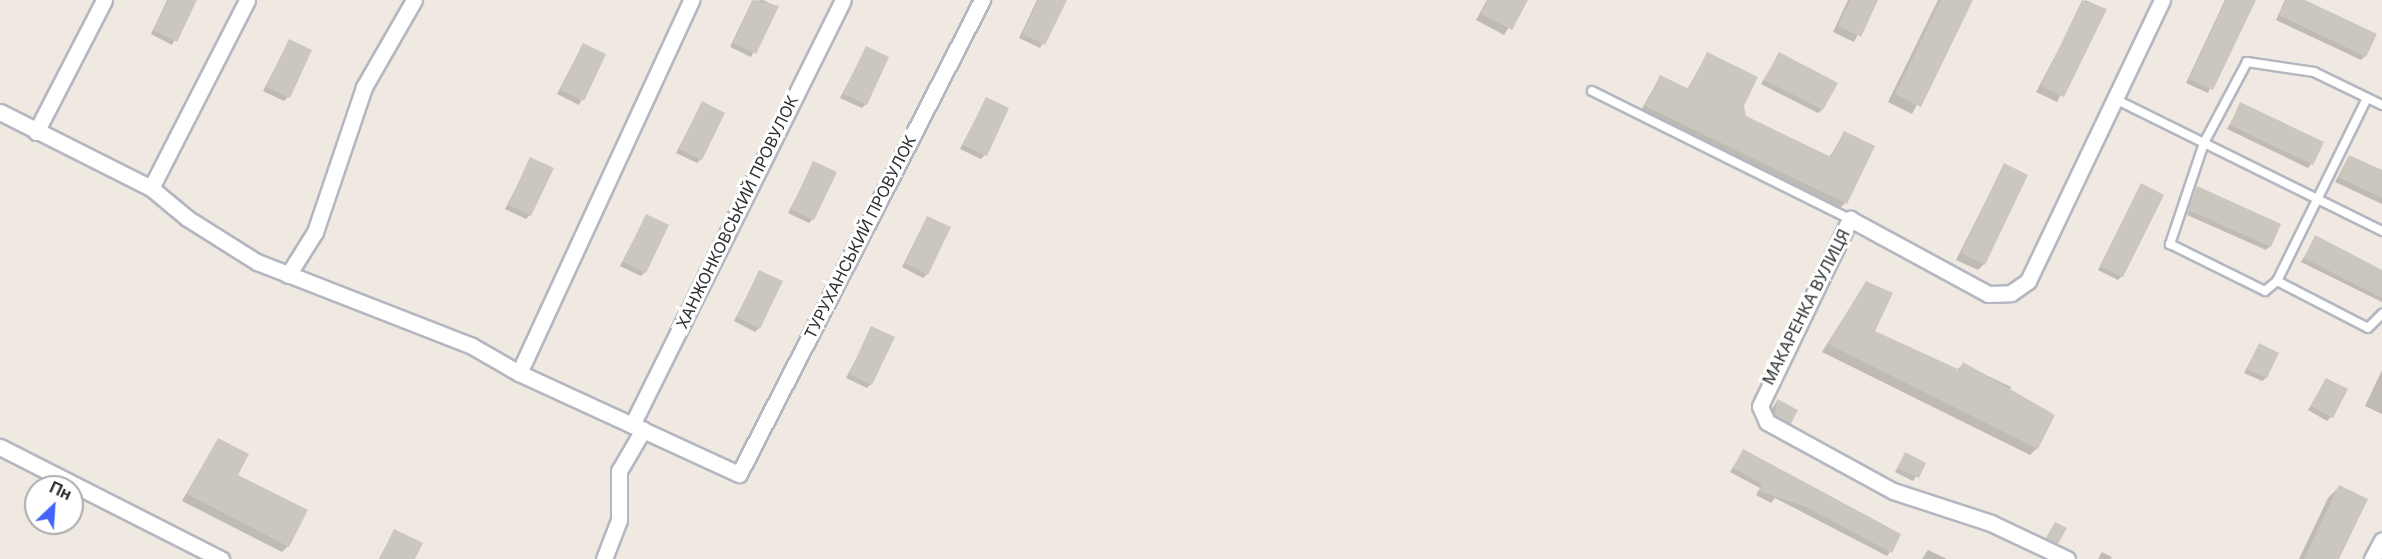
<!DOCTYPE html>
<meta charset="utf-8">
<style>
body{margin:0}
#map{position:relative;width:2382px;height:559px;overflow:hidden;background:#efe9e1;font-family:Inter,sans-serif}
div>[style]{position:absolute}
.shadow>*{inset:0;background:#0003}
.building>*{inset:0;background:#cbc7bf}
.roads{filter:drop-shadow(2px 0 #b4b7c1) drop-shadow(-2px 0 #b4b7c1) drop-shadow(0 2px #b4b7c1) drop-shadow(0 -2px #b4b7c1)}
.lane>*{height:8px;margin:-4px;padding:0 4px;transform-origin:4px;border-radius:4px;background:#fff}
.street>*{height:15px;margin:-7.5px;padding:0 7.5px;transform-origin:7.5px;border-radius:7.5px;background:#fff}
span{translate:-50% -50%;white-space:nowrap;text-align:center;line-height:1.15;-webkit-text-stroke:6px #fff;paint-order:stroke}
.street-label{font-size:16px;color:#2e2e2e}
.north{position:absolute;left:24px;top:475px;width:60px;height:60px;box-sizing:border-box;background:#fff;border:2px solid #ababab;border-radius:50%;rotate:25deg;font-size:16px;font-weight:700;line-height:24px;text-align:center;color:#2e2e2e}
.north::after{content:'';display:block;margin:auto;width:21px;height:27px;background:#4264fb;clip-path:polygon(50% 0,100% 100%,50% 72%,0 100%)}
</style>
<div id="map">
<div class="shadow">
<i style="clip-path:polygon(167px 0,195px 0,172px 45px,151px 34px)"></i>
<i style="clip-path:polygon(763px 0,777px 7px,751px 57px,730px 47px,752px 1px)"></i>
<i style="clip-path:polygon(1037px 0,1065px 0,1040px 48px,1019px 38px)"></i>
<i style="clip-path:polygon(1487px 0,1526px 0,1504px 35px,1476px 20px)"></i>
<i style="clip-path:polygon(1848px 0,1876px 0,1854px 42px,1833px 32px)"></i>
<i style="clip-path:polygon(1938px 0,1972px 0,1912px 114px,1888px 102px)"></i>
<i style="clip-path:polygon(2085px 0,2105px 9px,2057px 102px,2036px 92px)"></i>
<i style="clip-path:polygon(2225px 0,2246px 0,2208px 93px,2186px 83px)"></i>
<i style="clip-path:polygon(2285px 0,2302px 0,2375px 35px,2365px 56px,2361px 60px,2276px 20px)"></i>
<i style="clip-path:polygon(289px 41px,288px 97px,284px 101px,263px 91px)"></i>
<i style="clip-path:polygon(583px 44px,604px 55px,579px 105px,557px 94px)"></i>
<i style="clip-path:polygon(866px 48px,866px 104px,862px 108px,840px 98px)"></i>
<i style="clip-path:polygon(1707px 54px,1743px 105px,1744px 117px,1829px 158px,1844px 133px,1845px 203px,1839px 209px,1640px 112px,1660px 77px,1687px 90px)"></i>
<i style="clip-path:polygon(1779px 54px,1822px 110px,1818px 113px,1761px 84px)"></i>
<i style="clip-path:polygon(986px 99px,985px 155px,981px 159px,960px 149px)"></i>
<i style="clip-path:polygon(702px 103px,701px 159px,697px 163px,676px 153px)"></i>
<i style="clip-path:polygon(2241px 104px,2311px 164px,2308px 168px,2227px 129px)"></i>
<i style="clip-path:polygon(2349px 156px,2382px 172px,2382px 204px,2335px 182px)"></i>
<i style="clip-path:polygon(531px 159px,530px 215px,526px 219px,505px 209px)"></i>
<i style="clip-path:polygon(814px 163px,813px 219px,809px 223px,788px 213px)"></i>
<i style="clip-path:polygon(2004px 165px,1984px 264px,1978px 270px,1956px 260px)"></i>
<i style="clip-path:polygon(2141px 185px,2122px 276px,2118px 280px,2098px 270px)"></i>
<i style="clip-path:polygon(2198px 188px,2270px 246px,2266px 250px,2187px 215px)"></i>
<i style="clip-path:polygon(646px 216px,645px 272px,641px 276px,620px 266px)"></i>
<i style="clip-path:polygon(927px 217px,927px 274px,923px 278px,902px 267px)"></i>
<i style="clip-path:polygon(2316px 237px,2382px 271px,2382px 302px,2301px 262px)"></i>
<i style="clip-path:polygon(760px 271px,759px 328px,755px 332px,734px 321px)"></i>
<i style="clip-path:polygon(1866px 282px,1873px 332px,1957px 370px,1963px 364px,2011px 387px,2008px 394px,2037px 448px,2030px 455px,1822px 352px)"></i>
<i style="clip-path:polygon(872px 328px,871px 384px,867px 388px,846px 378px)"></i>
<i style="clip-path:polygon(2259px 345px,2266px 378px,2262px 381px,2244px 373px)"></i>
<i style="clip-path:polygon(2382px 370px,2382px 414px,2365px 406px)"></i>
<i style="clip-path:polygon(2326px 379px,2331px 417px,2327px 421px,2308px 410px)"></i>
<i style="clip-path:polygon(1777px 401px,1790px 423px,1786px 427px,1769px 413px)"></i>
<i style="clip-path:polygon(218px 439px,236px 475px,288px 546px,282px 552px,182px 501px)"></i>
<i style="clip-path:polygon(1743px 451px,1890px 552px,1887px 556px,1775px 498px,1771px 503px,1756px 495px,1760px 488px,1730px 472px)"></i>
<i style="clip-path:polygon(1906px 454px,1924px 463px,1913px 481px,1895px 472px)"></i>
<i style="clip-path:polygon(2339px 487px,2337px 559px,2299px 559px,2328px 498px)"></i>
<i style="clip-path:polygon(2054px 526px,2057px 543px,2056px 545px,2046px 540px)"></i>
<i style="clip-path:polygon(394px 531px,413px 559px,379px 559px)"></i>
<i style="clip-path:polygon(1928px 550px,1947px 559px,1922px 559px)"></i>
<i style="clip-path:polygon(2102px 552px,2112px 557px,2110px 559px,2098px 559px)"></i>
</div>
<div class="building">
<i style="clip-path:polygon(168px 0,197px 0,177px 42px,153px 30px)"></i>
<i style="clip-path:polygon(753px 0,779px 6px,756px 54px,733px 43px)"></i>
<i style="clip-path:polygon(1038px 0,1067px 0,1045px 45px,1022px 34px)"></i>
<i style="clip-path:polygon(1488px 0,1528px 0,1512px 30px,1481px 14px)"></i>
<i style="clip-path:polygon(1850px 0,1878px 0,1861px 37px,1838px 26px)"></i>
<i style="clip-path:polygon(1941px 0,1973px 0,1921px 107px,1895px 94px)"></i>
<i style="clip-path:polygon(2082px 0,2107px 9px,2064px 97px,2041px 86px)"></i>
<i style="clip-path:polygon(2226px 0,2256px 0,2213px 90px,2189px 79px)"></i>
<i style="clip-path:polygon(2286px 0,2305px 0,2377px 34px,2366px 57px,2279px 15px)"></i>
<i style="clip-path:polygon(289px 39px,312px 50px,290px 98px,266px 87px)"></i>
<i style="clip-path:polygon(583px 43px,606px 54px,584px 101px,560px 90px)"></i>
<i style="clip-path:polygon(866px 46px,889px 57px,867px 105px,843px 94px)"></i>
<i style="clip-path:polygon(1707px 52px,1758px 77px,1744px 106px,1746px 116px,1831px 157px,1844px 131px,1875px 146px,1847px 204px,1645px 106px,1660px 75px,1689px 89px)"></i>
<i style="clip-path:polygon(1779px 52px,1838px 83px,1823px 110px,1764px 80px)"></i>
<i style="clip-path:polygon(986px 97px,1009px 108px,987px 156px,963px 145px)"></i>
<i style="clip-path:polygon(702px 101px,725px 113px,702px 160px,679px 149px)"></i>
<i style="clip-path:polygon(2240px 102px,2324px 142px,2313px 165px,2230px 125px)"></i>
<i style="clip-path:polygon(2349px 155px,2382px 170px,2382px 198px,2338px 177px)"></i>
<i style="clip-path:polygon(530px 157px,554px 168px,531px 216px,508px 205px)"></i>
<i style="clip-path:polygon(813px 161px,837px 172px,814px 220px,791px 209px)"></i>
<i style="clip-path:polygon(2004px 163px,2028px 175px,1985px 265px,1961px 253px)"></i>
<i style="clip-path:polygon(2141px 183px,2164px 195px,2123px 277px,2100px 266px)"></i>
<i style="clip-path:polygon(2197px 186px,2281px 224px,2271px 247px,2188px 210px)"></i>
<i style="clip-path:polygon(646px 214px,669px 225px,646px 273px,623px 262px)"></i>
<i style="clip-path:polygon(927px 216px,951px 227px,928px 275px,905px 263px)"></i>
<i style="clip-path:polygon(2315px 235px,2382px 270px,2382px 298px,2304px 258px)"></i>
<i style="clip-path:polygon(759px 270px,783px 281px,760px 329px,737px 317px)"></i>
<i style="clip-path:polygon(1866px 281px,1893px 293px,1875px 331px,1960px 370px,1963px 362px,2055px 415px,2038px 449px,1828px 344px)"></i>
<i style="clip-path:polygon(871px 326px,895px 337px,872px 385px,849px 374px)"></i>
<i style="clip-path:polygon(2259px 343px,2279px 353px,2267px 378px,2247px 369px)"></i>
<i style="clip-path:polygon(2326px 378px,2348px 389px,2333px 418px,2311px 406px)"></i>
<i style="clip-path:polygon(1777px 399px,1798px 410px,1791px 424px,1775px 415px)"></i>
<i style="clip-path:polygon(218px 438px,249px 454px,238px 475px,308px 510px,289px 547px,187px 494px)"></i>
<i style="clip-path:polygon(1743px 449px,1901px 534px,1892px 553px,1806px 507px,1759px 491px,1762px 484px,1733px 468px)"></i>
<i style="clip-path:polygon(1905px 452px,1926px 463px,1919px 478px,1897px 468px)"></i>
<i style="clip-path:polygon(2339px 485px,2368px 499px,2339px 559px,2304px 559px)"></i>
<i style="clip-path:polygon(2055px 522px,2067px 528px,2058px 544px,2046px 538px)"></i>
<i style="clip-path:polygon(394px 529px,423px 543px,415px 559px,380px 559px)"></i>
</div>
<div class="roads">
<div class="lane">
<i style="left:1592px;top:91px;width:288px;rotate:26.4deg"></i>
<i style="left:2115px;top:99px;width:298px;rotate:26.3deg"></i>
<i style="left:2382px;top:105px;width:76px;rotate:-154.1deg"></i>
<i style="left:2314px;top:72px;width:68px;rotate:-171.5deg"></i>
<i style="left:2247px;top:62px;width:92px;rotate:118deg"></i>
<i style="left:2204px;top:143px;width:107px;rotate:108.6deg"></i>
<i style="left:2170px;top:244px;width:106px;rotate:26.3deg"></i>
<i style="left:2265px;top:291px;width:16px;rotate:-40deg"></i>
<i style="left:2277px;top:281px;width:102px;rotate:27.3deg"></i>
<i style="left:2368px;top:328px;width:20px;rotate:-45deg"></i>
<i style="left:2277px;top:281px;width:204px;rotate:-63.8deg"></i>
</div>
<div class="street">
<i style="left:0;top:112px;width:169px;rotate:26.7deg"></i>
<i style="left:151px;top:188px;width:47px;rotate:39.8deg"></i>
<i style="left:187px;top:218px;width:83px;rotate:32.2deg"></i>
<i style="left:257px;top:262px;width:231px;rotate:21.3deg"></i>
<i style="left:472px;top:346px;width:54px;rotate:29.9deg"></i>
<i style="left:519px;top:373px;width:242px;rotate:24.7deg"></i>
<i style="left:739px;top:474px;width:533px;rotate:-62.86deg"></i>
<i style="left:36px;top:132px;width:148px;rotate:-62.7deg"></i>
<i style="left:151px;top:188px;width:211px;rotate:-62.9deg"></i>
<i style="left:288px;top:275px;width:51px;rotate:-57.9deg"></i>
<i style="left:315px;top:232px;width:153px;rotate:-71.3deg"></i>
<i style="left:364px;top:87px;width:100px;rotate:-60.1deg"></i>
<i style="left:519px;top:373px;width:411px;rotate:-65.2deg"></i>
<i style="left:632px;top:425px;width:474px;rotate:-63.6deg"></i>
<i style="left:0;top:447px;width:248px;rotate:26.9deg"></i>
<i style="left:604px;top:559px;width:42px;rotate:-69deg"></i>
<i style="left:619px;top:520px;width:49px;rotate:-90deg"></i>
<i style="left:619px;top:471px;width:48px;rotate:-59.7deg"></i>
<i style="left:2067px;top:559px;width:84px;rotate:-154.7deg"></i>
<i style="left:1991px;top:523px;width:103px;rotate:-161.9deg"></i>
<i style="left:1893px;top:491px;width:144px;rotate:-151.3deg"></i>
<i style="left:1767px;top:422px;width:17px;rotate:-114deg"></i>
<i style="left:1760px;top:406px;width:208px;rotate:-64.3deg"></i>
<i style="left:1850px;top:219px;width:157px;rotate:28.5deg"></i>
<i style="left:1988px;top:294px;width:23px;rotate:-2deg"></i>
<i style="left:2011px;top:293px;width:21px;rotate:-35deg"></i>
<i style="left:2028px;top:281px;width:311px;rotate:-64.5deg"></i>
<i style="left:2372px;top:559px;width:21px;rotate:-62deg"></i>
</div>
</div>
<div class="street-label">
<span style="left:737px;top:212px;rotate:-64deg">ХАНЖОНКОВСЬКИЙ ПРОВУЛОК</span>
<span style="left:860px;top:237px;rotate:-63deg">ТУРУХАНСЬКИЙ ПРОВУЛОК</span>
<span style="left:1806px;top:307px;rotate:-63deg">МАКАРЕНКА ВУЛИЦЯ</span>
</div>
<div class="north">Пн</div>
</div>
